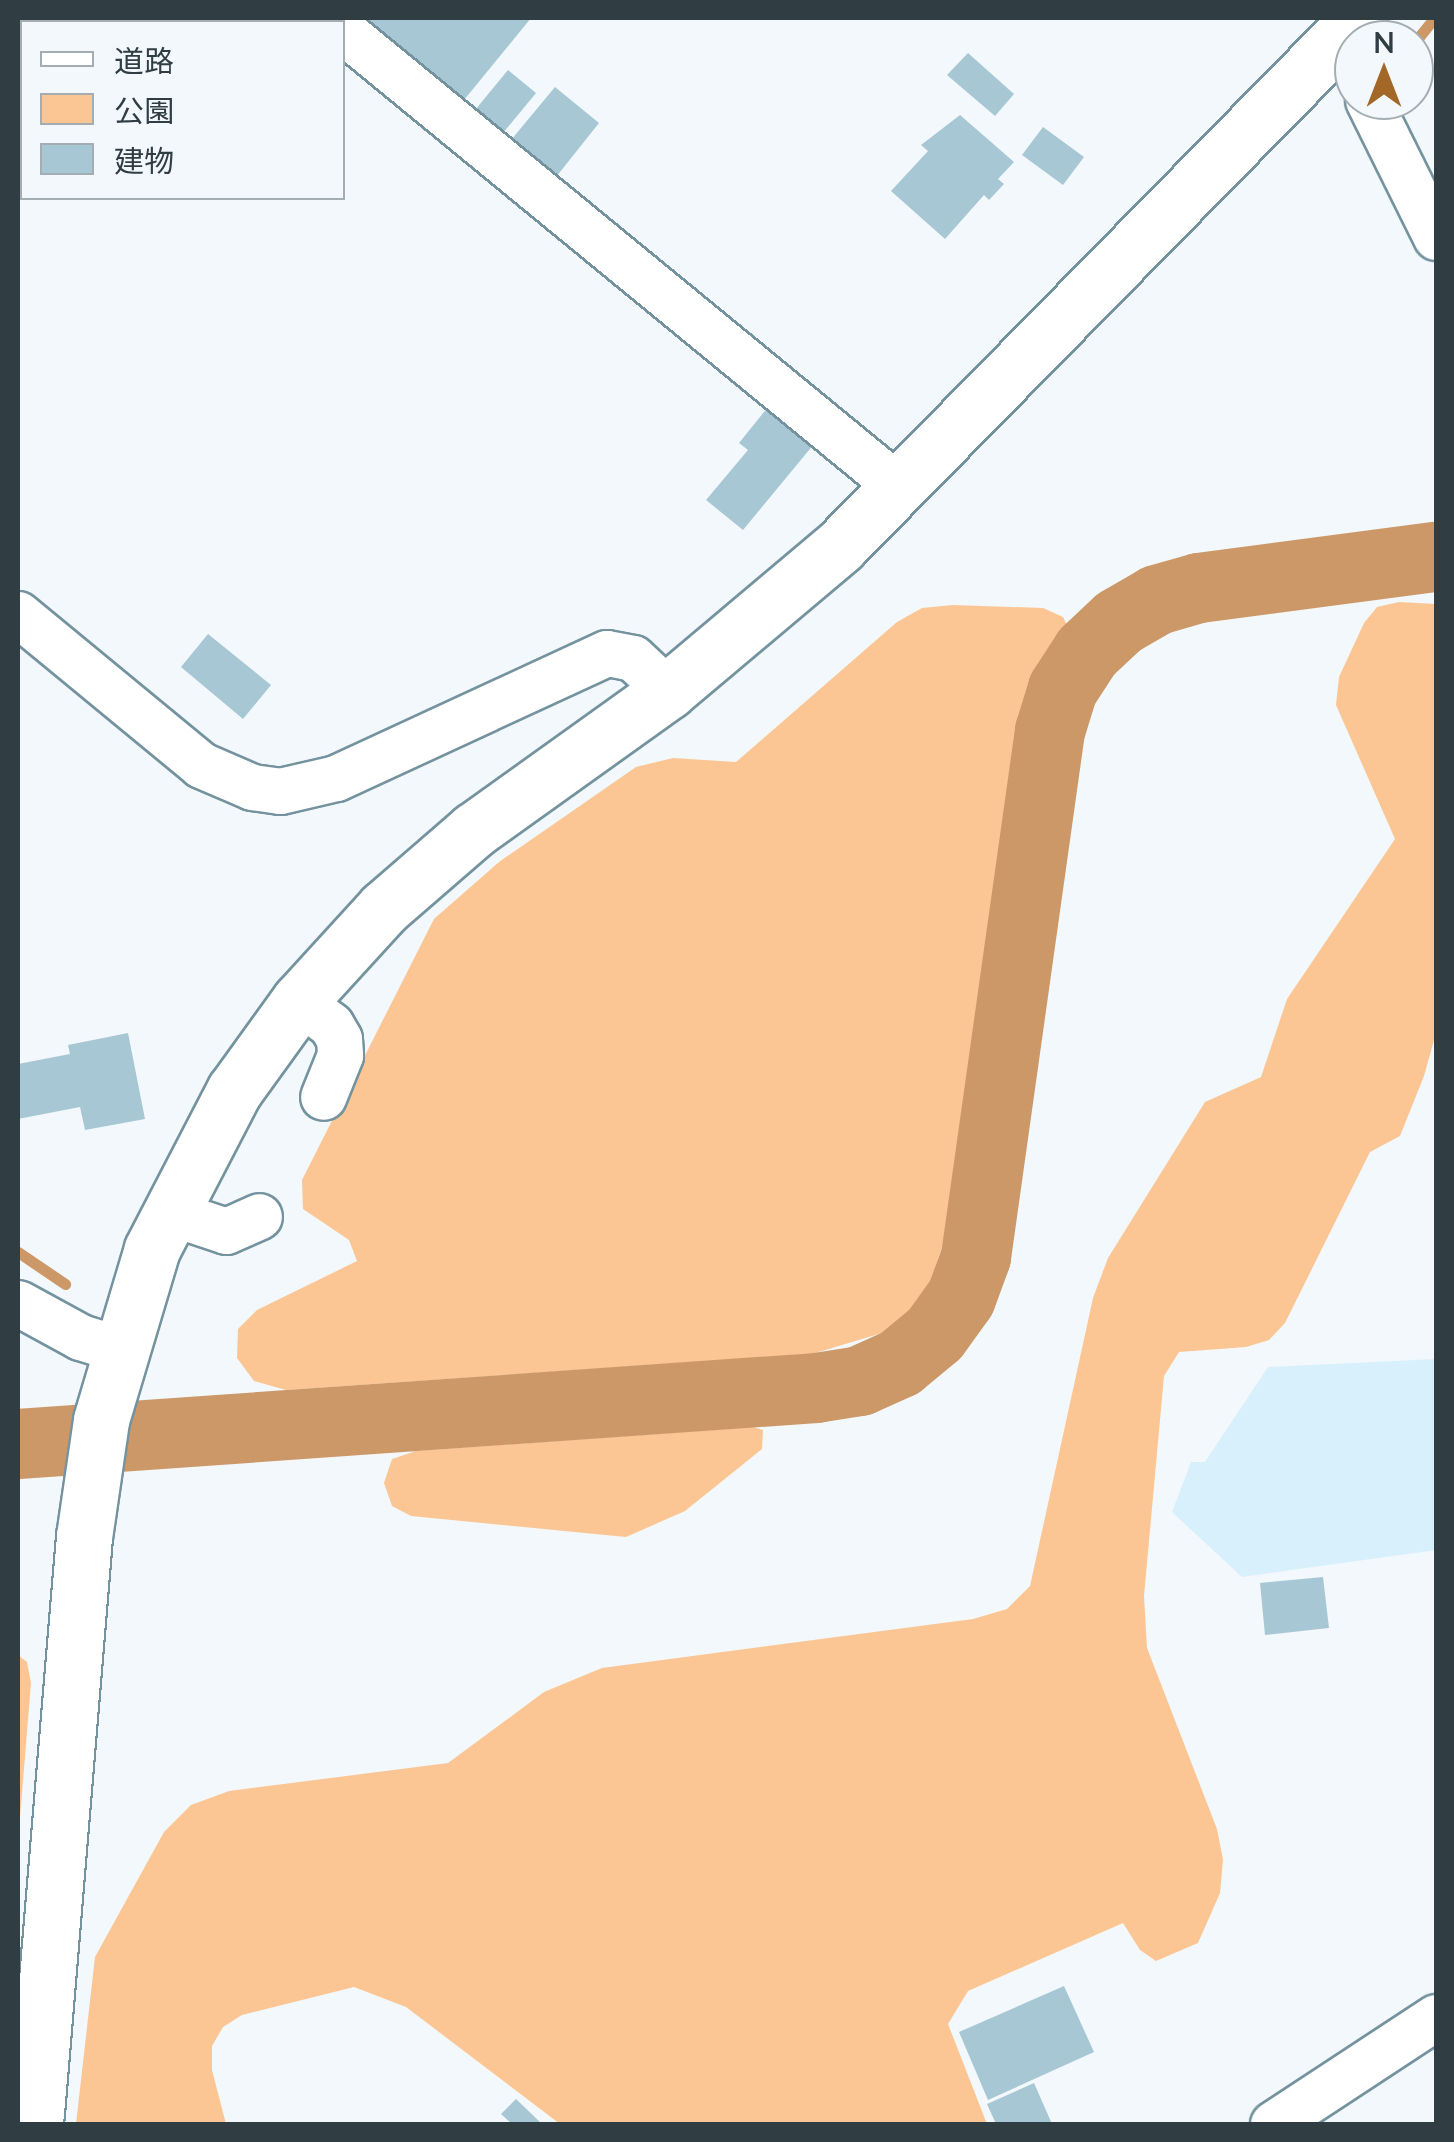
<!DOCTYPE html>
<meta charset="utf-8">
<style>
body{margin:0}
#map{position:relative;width:1454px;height:2142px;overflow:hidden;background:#f2f8fb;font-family:Lato,"Noto Sans JP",sans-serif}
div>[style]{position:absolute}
.built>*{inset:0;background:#d8f0fb}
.green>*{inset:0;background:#fbc694}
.stream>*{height:11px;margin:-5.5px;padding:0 5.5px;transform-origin:5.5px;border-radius:5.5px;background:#cc9867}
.river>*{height:70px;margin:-35px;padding:0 35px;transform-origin:35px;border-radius:35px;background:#cc9867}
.building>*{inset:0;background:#a8c7d4}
.roads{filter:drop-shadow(2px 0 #75939f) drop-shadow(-2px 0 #75939f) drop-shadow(0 2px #75939f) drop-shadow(0 -2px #75939f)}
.minor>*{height:45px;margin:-22.5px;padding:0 22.5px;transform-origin:22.5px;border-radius:22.5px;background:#fff}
.tertiary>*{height:55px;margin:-27.5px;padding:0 27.5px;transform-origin:27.5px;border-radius:27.5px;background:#fff}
span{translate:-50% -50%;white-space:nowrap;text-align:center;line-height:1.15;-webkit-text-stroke:10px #f2f8fb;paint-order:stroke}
.frame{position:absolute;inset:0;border:20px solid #303d42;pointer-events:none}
.legend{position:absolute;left:20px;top:20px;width:325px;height:180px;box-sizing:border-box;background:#f2f8fb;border:2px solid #a4adb1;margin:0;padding:12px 18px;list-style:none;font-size:30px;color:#303d42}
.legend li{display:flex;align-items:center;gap:20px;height:50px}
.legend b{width:50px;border:2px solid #a4adb1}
.north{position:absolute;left:1334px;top:20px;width:100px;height:100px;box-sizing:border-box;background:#f2f8fb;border:2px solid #a4adb1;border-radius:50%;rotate:0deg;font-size:28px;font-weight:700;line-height:40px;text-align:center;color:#303d42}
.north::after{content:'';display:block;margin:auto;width:35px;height:45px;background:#a36828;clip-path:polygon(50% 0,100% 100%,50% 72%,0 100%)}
</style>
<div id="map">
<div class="built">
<i style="clip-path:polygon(1436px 1359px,1436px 1550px,1242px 1577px,1172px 1512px,1191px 1462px,1205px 1462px,1268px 1367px)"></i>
</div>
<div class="green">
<i style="clip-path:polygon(1399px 602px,1436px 604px,1436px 1033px,1424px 1076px,1400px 1136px,1370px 1152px,1285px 1323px,1269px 1340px,1246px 1347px,1179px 1352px,1164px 1376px,1144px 1596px,1147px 1648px,1217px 1829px,1223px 1860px,1220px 1893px,1198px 1943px,1156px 1961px,1140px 1950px,1123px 1923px,968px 1991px,948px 2024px,987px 2124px,560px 2124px,406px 2007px,354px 1987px,242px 2015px,223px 2027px,212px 2046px,212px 2070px,226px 2124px,76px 2124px,95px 1957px,164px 1832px,191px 1805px,229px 1791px,448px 1763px,544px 1692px,602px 1668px,973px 1619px,1007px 1609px,1030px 1586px,1093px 1298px,1108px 1258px,1205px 1102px,1261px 1077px,1287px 999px,1395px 839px,1336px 705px,1339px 677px,1364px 623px,1377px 607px)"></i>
<i style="clip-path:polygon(953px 605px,1043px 608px,1063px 617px,1071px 633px,1069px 653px,1050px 683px,1036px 727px,971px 1163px,930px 1282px,909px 1311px,882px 1333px,812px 1354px,286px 1390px,254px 1381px,237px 1358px,238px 1329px,257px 1310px,357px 1261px,349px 1240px,303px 1209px,302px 1180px,434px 919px,499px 862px,636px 767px,673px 758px,736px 762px,897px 622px,922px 608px)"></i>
<i style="clip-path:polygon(753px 1427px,763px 1430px,762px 1449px,685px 1511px,626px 1537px,411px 1516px,392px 1506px,384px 1483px,392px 1459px,416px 1451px)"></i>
<i style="clip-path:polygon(18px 1655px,27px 1662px,31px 1683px,18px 1842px)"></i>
</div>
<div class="stream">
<i style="left:1414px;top:43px;width:32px;rotate:-51deg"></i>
<i style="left:18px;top:1252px;width:57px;rotate:34.2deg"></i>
</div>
<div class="river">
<i style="left:18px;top:1444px;width:800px;rotate:-4.01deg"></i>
<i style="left:816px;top:1388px;width:45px;rotate:-9deg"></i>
<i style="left:860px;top:1381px;width:44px;rotate:-24.2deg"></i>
<i style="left:900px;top:1363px;width:45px;rotate:-39.6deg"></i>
<i style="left:935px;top:1334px;width:44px;rotate:-54.2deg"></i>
<i style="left:961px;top:1298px;width:44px;rotate:-69.9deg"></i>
<i style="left:976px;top:1257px;width:531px;rotate:-81.99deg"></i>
<i style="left:1050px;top:731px;width:44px;rotate:-72.8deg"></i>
<i style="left:1063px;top:689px;width:44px;rotate:-57deg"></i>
<i style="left:1087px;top:652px;width:44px;rotate:-43.2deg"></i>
<i style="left:1119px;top:622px;width:44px;rotate:-30.1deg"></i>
<i style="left:1157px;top:600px;width:44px;rotate:-15.9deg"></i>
<i style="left:1199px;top:588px;width:239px;rotate:-7.5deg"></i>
</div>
<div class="building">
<i style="clip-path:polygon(362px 18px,531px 18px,464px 100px)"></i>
<i style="clip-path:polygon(968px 53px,1014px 94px,995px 116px,947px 75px)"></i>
<i style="clip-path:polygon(508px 70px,536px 93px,503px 133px,475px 110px)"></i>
<i style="clip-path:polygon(555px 87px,599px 123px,556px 177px,511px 140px)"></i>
<i style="clip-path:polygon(960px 115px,1014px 162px,998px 179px,1004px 184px,989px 200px,984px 195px,945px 239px,891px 191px,928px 151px,921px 145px)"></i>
<i style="clip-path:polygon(1043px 127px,1084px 157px,1063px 185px,1022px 155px)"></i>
<i style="clip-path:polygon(768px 407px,814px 444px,743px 530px,706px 500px,748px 450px,739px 443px)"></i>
<i style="clip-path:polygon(208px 634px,271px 685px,243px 719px,181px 667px)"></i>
<i style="clip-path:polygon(128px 1033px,145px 1119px,85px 1130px,80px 1107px,18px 1119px,18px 1064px,70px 1054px,68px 1045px)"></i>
<i style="clip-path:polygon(1323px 1577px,1329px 1628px,1265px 1635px,1260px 1583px)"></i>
<i style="clip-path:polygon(1064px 1986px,1094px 2052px,988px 2100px,959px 2032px)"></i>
<i style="clip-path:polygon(1034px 2083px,1052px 2124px,996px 2124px,987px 2104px)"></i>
<i style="clip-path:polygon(516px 2099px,542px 2124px,512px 2124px,501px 2114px)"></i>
</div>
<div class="roads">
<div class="minor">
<i style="left:342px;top:30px;width:722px;rotate:39.38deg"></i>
<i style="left:1368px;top:100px;width:153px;rotate:63.6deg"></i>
<i style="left:18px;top:614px;width:237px;rotate:39.5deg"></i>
<i style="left:201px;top:765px;width:56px;rotate:23.3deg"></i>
<i style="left:252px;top:787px;width:28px;rotate:8deg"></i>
<i style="left:280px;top:791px;width:57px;rotate:-13.1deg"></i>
<i style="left:336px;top:778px;width:298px;rotate:-24.8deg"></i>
<i style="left:607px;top:653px;width:26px;rotate:11deg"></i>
<i style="left:633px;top:658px;width:48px;rotate:43.3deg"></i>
<i style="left:299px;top:1001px;width:40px;rotate:37deg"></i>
<i style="left:331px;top:1025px;width:16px;rotate:60deg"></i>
<i style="left:339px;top:1039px;width:16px;rotate:86deg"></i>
<i style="left:340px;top:1055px;width:45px;rotate:112deg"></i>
<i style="left:169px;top:1212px;width:60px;rotate:18.4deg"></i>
<i style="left:226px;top:1231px;width:36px;rotate:-24deg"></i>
<i style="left:18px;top:1303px;width:71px;rotate:28.7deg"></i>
<i style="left:80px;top:1337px;width:41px;rotate:17.1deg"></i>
<i style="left:1273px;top:2124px;width:195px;rotate:-33.3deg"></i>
</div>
<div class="tertiary">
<i style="left:35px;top:2124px;width:589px;rotate:-85.23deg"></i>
<i style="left:84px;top:1537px;width:118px;rotate:-81.7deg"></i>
<i style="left:101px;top:1420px;width:178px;rotate:-73.4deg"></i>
<i style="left:152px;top:1249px;width:178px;rotate:-62.6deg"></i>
<i style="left:234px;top:1091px;width:111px;rotate:-54.2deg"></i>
<i style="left:299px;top:1001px;width:126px;rotate:-47.6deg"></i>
<i style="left:384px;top:908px;width:119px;rotate:-40.9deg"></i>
<i style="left:474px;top:830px;width:239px;rotate:-35.6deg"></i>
<i style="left:668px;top:691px;width:225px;rotate:-40.1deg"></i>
<i style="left:840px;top:546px;width:740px;rotate:-45.49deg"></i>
</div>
</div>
<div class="frame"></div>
<ul class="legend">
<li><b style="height:12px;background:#fff"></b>道路</li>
<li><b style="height:28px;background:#fbc694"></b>公園</li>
<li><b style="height:28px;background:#a8c7d4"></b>建物</li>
</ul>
<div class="north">N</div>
</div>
